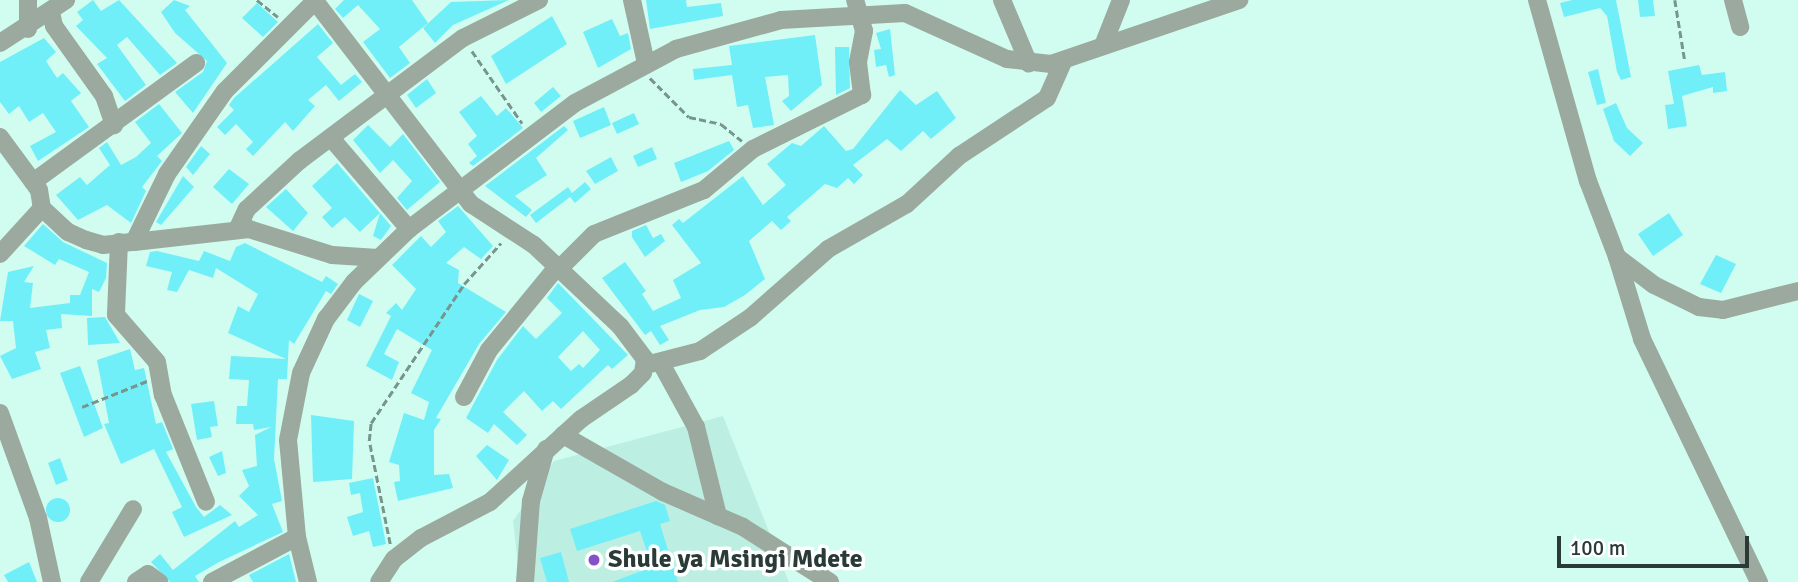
<!DOCTYPE html>
<style>
body{margin:0}
#map{position:relative;width:1798px;height:582px;overflow:hidden;background:#d1fdf1;font-family:Signika,sans-serif}
div>[style]{position:absolute}
.built>*{inset:0;background:#bcefe2}
.building>*{inset:0;background:#70eff8}
.round{border-radius:50%}
.path>*{height:2.5px;margin-top:-1.25px;transform-origin:0;background:repeating-linear-gradient(90deg,#77958d 0 7px,transparent 0 10.5px)}
.minor>*{height:18px;margin:-9px;padding:0 9px;transform-origin:9px;border-radius:9px;background:#9ba99e}
.dots>*{width:19px;height:19px;translate:-50% -50%;box-sizing:border-box;border:4px solid #fff;border-radius:50%}
span{translate:-50% -50%;white-space:nowrap;text-align:center;line-height:1.15;-webkit-text-stroke:7px #fff;paint-order:stroke}
.poi-label{font-size:26px;color:#2a3b37;font-weight:700}
.left{translate:0 -50%;text-align:left}
.scale{position:absolute;left:1557px;top:536px;width:192px;height:32px;box-sizing:border-box;border:4px solid #2a3b37;border-top:0;padding-left:9px;font-size:21px;line-height:24px;white-space:nowrap;color:#2a3b37;-webkit-text-stroke:5px #fff;paint-order:stroke}
</style>
<div id="map">
<div class="built">
<i style="clip-path:polygon(723px 416px,789px 582px,520px 582px,513px 521px,554px 461px)"></i>
</div>
<div class="building">
<i style="clip-path:polygon(93px 0,101px 11px,119px 0,177px 63px,160px 75px,127px 37px,117px 45px,146px 85px,125px 101px,97px 64px,107px 58px,76px 26px,83px 20px,77px 12px)"></i>
<i style="clip-path:polygon(174px 0,190px 6px,185px 10px,227px 63px,193px 113px,175px 92px,203px 72px,207px 61px,175px 33px,161px 12px)"></i>
<i style="clip-path:polygon(344px 0,412px 0,428px 23px,399px 47px,410px 63px,390px 78px,363px 42px,380px 29px,358px 5px,343px 18px,335px 9px)"></i>
<i style="clip-path:polygon(509px 0,453px 25px,435px 43px,423px 28px,451px 2px)"></i>
<i style="clip-path:polygon(646px 0,686px 0,687px 7px,721px 3px,723px 16px,650px 29px)"></i>
<i style="clip-path:polygon(1572px 0,1616px 0,1631px 77px,1621px 80px,1617px 72px,1607px 16px,1600px 8px,1564px 17px,1560px 3px)"></i>
<i style="clip-path:polygon(1638px 0,1653px 0,1655px 16px,1640px 17px)"></i>
<i style="clip-path:polygon(257px 3px,278px 22px,263px 37px,242px 18px)"></i>
<i style="clip-path:polygon(552px 16px,567px 44px,506px 84px,491px 56px)"></i>
<i style="clip-path:polygon(612px 19px,620px 36px,628px 33px,631px 49px,598px 68px,583px 32px)"></i>
<i style="clip-path:polygon(318px 24px,333px 43px,317px 57px,341px 85px,355px 74px,362px 82px,339px 101px,326px 85px,308px 100px,315px 106px,293px 131px,285px 122px,253px 156px,246px 149px,253px 142px,236px 124px,225px 135px,217px 127px,234px 110px,229px 105px,234px 98px)"></i>
<i style="clip-path:polygon(890px 29px,895px 75px,889px 77px,886px 65px,876px 67px,874px 50px,881px 49px,876px 33px)"></i>
<i style="clip-path:polygon(815px 35px,822px 85px,791px 111px,782px 101px,789px 96px,788px 75px,765px 77px,774px 125px,753px 128px,748px 105px,737px 107px,732px 75px,694px 80px,693px 69px,732px 65px,729px 46px)"></i>
<i style="clip-path:polygon(44px 38px,56px 52px,46px 61px,57px 78px,63px 73px,81px 93px,71px 101px,89px 127px,38px 161px,30px 146px,56px 132px,43px 113px,29px 122px,19px 106px,9px 114px,0 102px,0 62px)"></i>
<i style="clip-path:polygon(835px 47px,849px 47px,850px 88px,836px 95px)"></i>
<i style="clip-path:polygon(1699px 65px,1702px 75px,1725px 72px,1727px 91px,1713px 93px,1713px 87px,1682px 96px,1687px 126px,1668px 129px,1665px 105px,1674px 104px,1668px 71px)"></i>
<i style="clip-path:polygon(1598px 69px,1606px 103px,1597px 105px,1588px 72px)"></i>
<i style="clip-path:polygon(427px 79px,436px 93px,416px 108px,407px 95px)"></i>
<i style="clip-path:polygon(553px 87px,561px 96px,541px 112px,534px 103px)"></i>
<i style="clip-path:polygon(900px 90px,916px 105px,937px 91px,956px 118px,931px 139px,923px 131px,901px 151px,887px 139px,853px 165px,863px 175px,854px 184px,848px 178px,837px 188px,825px 184px,787px 217px,791px 221px,781px 230px,772px 221px,749px 241px,765px 279px,745px 295px,724px 307px,700px 310px,660px 326px,669px 340px,660px 345px,651px 331px,645px 335px,602px 278px,625px 262px,646px 291px,642px 294px,653px 311px,681px 298px,673px 280px,701px 263px,672px 225px,679px 219px,683px 223px,743px 176px,763px 205px,786px 185px,767px 164px,792px 143px,801px 146px,824px 126px,846px 151px,853px 149px)"></i>
<i style="clip-path:polygon(481px 96px,497px 116px,506px 108px,523px 128px,473px 166px,469px 163px,477px 156px,468px 144px,477px 136px,459px 112px)"></i>
<i style="clip-path:polygon(1616px 103px,1627px 128px,1643px 143px,1630px 156px,1614px 141px,1603px 109px)"></i>
<i style="clip-path:polygon(159px 104px,182px 133px,157px 156px,162px 161px,142px 187px,146px 191px,131px 223px,107px 205px,78px 220px,56px 195px,80px 177px,87px 185px,110px 165px,99px 148px,107px 142px,121px 165px,136px 157px,151px 143px,135px 122px)"></i>
<i style="clip-path:polygon(604px 107px,611px 125px,580px 138px,573px 121px)"></i>
<i style="clip-path:polygon(634px 113px,639px 124px,617px 134px,612px 123px)"></i>
<i style="clip-path:polygon(368px 125px,390px 147px,403px 134px,440px 182px,407px 210px,397px 198px,412px 181px,393px 160px,380px 173px,353px 140px)"></i>
<i style="clip-path:polygon(564px 126px,568px 130px,536px 158px,547px 175px,515px 196px,532px 210px,526px 217px,485px 186px)"></i>
<i style="clip-path:polygon(729px 141px,734px 150px,708px 171px,681px 182px,674px 163px)"></i>
<i style="clip-path:polygon(201px 146px,210px 154px,193px 175px,186px 167px)"></i>
<i style="clip-path:polygon(652px 147px,657px 159px,638px 167px,633px 156px)"></i>
<i style="clip-path:polygon(611px 157px,618px 171px,595px 184px,586px 171px)"></i>
<i style="clip-path:polygon(337px 163px,380px 213px,360px 232px,345px 217px,332px 228px,322px 217px,332px 208px,312px 186px)"></i>
<i style="clip-path:polygon(229px 169px,249px 184px,232px 204px,213px 187px)"></i>
<i style="clip-path:polygon(183px 176px,194px 187px,161px 225px,156px 222px)"></i>
<i style="clip-path:polygon(585px 182px,591px 189px,575px 203px,570px 197px,536px 223px,530px 215px,568px 187px,572px 193px)"></i>
<i style="clip-path:polygon(286px 189px,308px 213px,293px 231px,266px 207px)"></i>
<i style="clip-path:polygon(458px 206px,493px 246px,481px 259px,464px 247px,446px 263px,459px 270px,458px 283px,506px 312px,479px 344px,436px 418px,441px 419px,434px 430px,434px 475px,449px 474px,453px 488px,398px 501px,394px 482px,400px 481px,399px 465px,389px 462px,404px 413px,424px 420px,429px 402px,411px 393px,432px 350px,397px 329px,384px 354px,399px 362px,392px 380px,366px 366px,391px 316px,386px 313px,396px 303px,402px 310px,416px 289px,392px 265px,421px 236px,431px 247px,446px 232px,438px 221px)"></i>
<i style="clip-path:polygon(380px 213px,391px 226px,381px 240px,373px 236px)"></i>
<i style="clip-path:polygon(1669px 213px,1683px 235px,1653px 256px,1638px 234px)"></i>
<i style="clip-path:polygon(43px 224px,63px 242px,107px 263px,106px 278px,99px 292px,92px 289px,92px 316px,61px 314px,62px 328px,46px 330px,50px 348px,35px 352px,41px 369px,12px 379px,0 356px,16px 348px,13px 321px,0 321px,8px 272px,34px 266px,24px 282px,33px 283px,30px 308px,70px 303px,70px 295px,80px 295px,89px 272px,59px 259px,55px 265px,24px 246px)"></i>
<i style="clip-path:polygon(646px 225px,653px 238px,661px 234px,665px 241px,645px 257px,632px 237px,632px 231px)"></i>
<i style="clip-path:polygon(245px 243px,322px 282px,326px 276px,338px 284px,331px 294px,326px 291px,294px 344px,289px 340px,287px 379px,278px 379px,274px 459px,282px 501px,272px 504px,283px 532px,219px 562px,195px 576px,199px 582px,170px 582px,151px 562px,160px 554px,173px 570px,235px 521px,239px 527px,258px 515px,239px 496px,249px 486px,242px 470px,257px 466px,255px 435px,271px 427px,254px 430px,253px 424px,236px 424px,237px 406px,247px 406px,249px 380px,229px 379px,231px 356px,286px 359px,228px 333px,238px 306px,249px 312px,258px 294px,216px 268px,213px 278px,189px 270px,177px 292px,167px 290px,172px 272px,146px 266px,150px 252px,157px 251px,199px 261px,204px 251px,230px 261px,236px 247px)"></i>
<i style="clip-path:polygon(1716px 255px,1736px 264px,1721px 293px,1700px 284px)"></i>
<i style="clip-path:polygon(evenodd,558px 283px,628px 355px,612px 369px,608px 365px,561px 409px,553px 401px,542px 411px,524px 391px,503px 412px,527px 435px,517px 445px,494px 424px,488px 433px,466px 418px,497px 360px,523px 326px,536px 339px,562px 313px,547px 298px,558px 283px,583px 331px,600px 350px,583px 368px,579px 364px,571px 371px,558px 357px,583px 331px)"></i>
<i style="clip-path:polygon(359px 294px,373px 301px,360px 327px,347px 320px)"></i>
<i style="clip-path:polygon(105px 317px,120px 343px,88px 345px,87px 318px)"></i>
<i style="clip-path:polygon(130px 349px,135px 370px,144px 368px,156px 424px,162px 422px,173px 449px,166px 452px,196px 507px,204px 517px,220px 505px,232px 515px,184px 537px,172px 512px,182px 507px,154px 449px,121px 464px,104px 424px,109px 423px,97px 360px)"></i>
<i style="clip-path:polygon(80px 366px,103px 428px,84px 437px,60px 373px)"></i>
<i style="clip-path:polygon(214px 401px,218px 426px,210px 427px,212px 437px,197px 440px,191px 404px)"></i>
<i style="clip-path:polygon(311px 415px,354px 421px,352px 479px,313px 482px)"></i>
<i style="clip-path:polygon(487px 445px,509px 460px,497px 480px,476px 456px)"></i>
<i style="clip-path:polygon(222px 451px,226px 473px,218px 476px,209px 457px)"></i>
<i style="clip-path:polygon(60px 458px,68px 480px,56px 485px,48px 463px)"></i>
<i style="clip-path:polygon(373px 478px,386px 544px,373px 547px,369px 531px,353px 536px,347px 517px,363px 512px,360px 493px,351px 495px,349px 483px)"></i>
<i class="round" style="left:46px;top:498px;width:24px;height:24px"></i>
<i style="clip-path:polygon(656px 501px,665px 505px,670px 521px,660px 524px,678px 582px,612px 582px,652px 567px,640px 531px,577px 551px,570px 529px)"></i>
<i style="clip-path:polygon(561px 552px,569px 582px,547px 582px,540px 558px)"></i>
<i style="clip-path:polygon(289px 554px,296px 582px,253px 582px,249px 575px)"></i>
<i style="clip-path:polygon(29px 562px,37px 582px,8px 582px,4px 575px)"></i>
</div>
<div class="path">
<i style="left:257px;top:0;width:27px;rotate:39deg"></i>
<i style="left:1675px;top:0;width:62px;rotate:80.7deg"></i>
<i style="left:472px;top:51px;width:88px;rotate:55.2deg"></i>
<i style="left:650px;top:78px;width:55px;rotate:45deg"></i>
<i style="left:689px;top:117px;width:33px;rotate:12deg"></i>
<i style="left:721px;top:124px;width:27px;rotate:39deg"></i>
<i style="left:82px;top:407px;width:70px;rotate:-21.8deg"></i>
<i style="left:390px;top:544px;width:105px;rotate:-101.5deg"></i>
<i style="left:369px;top:441px;width:18px;rotate:-84deg"></i>
<i style="left:371px;top:423px;width:167px;rotate:-56.2deg"></i>
<i style="left:464px;top:284px;width:55px;rotate:-47.9deg"></i>
</div>
<div class="minor">
<i style="left:632px;top:0;width:65px;rotate:77.5deg"></i>
<i style="left:1002px;top:0;width:69px;rotate:67.1deg"></i>
<i style="left:1537px;top:0;width:188px;rotate:74.3deg"></i>
<i style="left:1588px;top:181px;width:81px;rotate:69.1deg"></i>
<i style="left:1617px;top:257px;width:46px;rotate:37.1deg"></i>
<i style="left:1654px;top:285px;width:50px;rotate:26.1deg"></i>
<i style="left:1699px;top:307px;width:24px;rotate:7deg"></i>
<i style="left:1723px;top:310px;width:77px;rotate:-14.2deg"></i>
<i style="left:1733px;top:0;width:28px;rotate:75deg"></i>
<i style="left:315px;top:1px;width:256px;rotate:52.5deg"></i>
<i style="left:471px;top:204px;width:75px;rotate:33.1deg"></i>
<i style="left:534px;top:245px;width:118px;rotate:43.3deg"></i>
<i style="left:620px;top:326px;width:41px;rotate:52.9deg"></i>
<i style="left:645px;top:359px;width:14px;rotate:98deg"></i>
<i style="left:643px;top:373px;width:17px;rotate:135deg"></i>
<i style="left:631px;top:385px;width:60px;rotate:145.8deg"></i>
<i style="left:581px;top:419px;width:123px;rotate:137.6deg"></i>
<i style="left:490px;top:502px;width:78px;rotate:152.4deg"></i>
<i style="left:421px;top:538px;width:34px;rotate:142deg"></i>
<i style="left:394px;top:559px;width:27px;rotate:123deg"></i>
<i style="left:51px;top:12px;width:14px;rotate:78deg"></i>
<i style="left:54px;top:26px;width:86px;rotate:54.5deg"></i>
<i style="left:104px;top:96px;width:31px;rotate:71deg"></i>
<i style="left:28px;top:29px;width:29px;rotate:-90deg"></i>
<i style="left:0;top:43px;width:79px;rotate:-33.1deg"></i>
<i style="left:1104px;top:43px;width:46px;rotate:-68.4deg"></i>
<i style="left:0;top:137px;width:66px;rotate:53.7deg"></i>
<i style="left:39px;top:190px;width:18px;rotate:81deg"></i>
<i style="left:331px;top:138px;width:120px;rotate:49.4deg"></i>
<i style="left:33px;top:182px;width:202px;rotate:-36.1deg"></i>
<i style="left:237px;top:230px;width:23px;rotate:-65deg"></i>
<i style="left:247px;top:209px;width:71px;rotate:-42.7deg"></i>
<i style="left:299px;top:161px;width:205px;rotate:-36.9deg"></i>
<i style="left:463px;top:38px;width:85px;rotate:-26.6deg"></i>
<i style="left:119px;top:242px;width:73px;rotate:92.4deg"></i>
<i style="left:116px;top:315px;width:62px;rotate:48.9deg"></i>
<i style="left:157px;top:362px;width:34px;rotate:80deg"></i>
<i style="left:163px;top:395px;width:115px;rotate:68.1deg"></i>
<i style="left:134px;top:242px;width:116px;rotate:-6.4deg"></i>
<i style="left:249px;top:229px;width:87px;rotate:17.4deg"></i>
<i style="left:332px;top:255px;width:46px;rotate:3.7deg"></i>
<i style="left:0;top:254px;width:62px;rotate:-47.6deg"></i>
<i style="left:42px;top:208px;width:35px;rotate:43deg"></i>
<i style="left:68px;top:232px;width:20px;rotate:24deg"></i>
<i style="left:86px;top:240px;width:18px;rotate:16deg"></i>
<i style="left:103px;top:245px;width:31px;rotate:-6deg"></i>
<i style="left:134px;top:242px;width:76px;rotate:-64.1deg"></i>
<i style="left:167px;top:174px;width:101px;rotate:-55.1deg"></i>
<i style="left:225px;top:91px;width:129px;rotate:-45deg"></i>
<i style="left:1617px;top:257px;width:86px;rotate:73deg"></i>
<i style="left:1642px;top:339px;width:270px;rotate:64.3deg"></i>
<i style="left:559px;top:269px;width:49px;rotate:-45deg"></i>
<i style="left:594px;top:234px;width:118px;rotate:-21.8deg"></i>
<i style="left:704px;top:190px;width:64px;rotate:-39.9deg"></i>
<i style="left:753px;top:149px;width:122px;rotate:-26.4deg"></i>
<i style="left:862px;top:95px;width:33px;rotate:-97deg"></i>
<i style="left:858px;top:62px;width:32px;rotate:-79deg"></i>
<i style="left:864px;top:31px;width:32px;rotate:-106deg"></i>
<i style="left:646px;top:365px;width:56px;rotate:-14.5deg"></i>
<i style="left:700px;top:351px;width:61px;rotate:-33.7deg"></i>
<i style="left:751px;top:317px;width:103px;rotate:-41.4deg"></i>
<i style="left:828px;top:249px;width:91px;rotate:-29.7deg"></i>
<i style="left:907px;top:204px;width:71px;rotate:-42.7deg"></i>
<i style="left:959px;top:156px;width:105px;rotate:-33.4deg"></i>
<i style="left:1047px;top:98px;width:39px;rotate:-66deg"></i>
<i style="left:662px;top:365px;width:71px;rotate:61.3deg"></i>
<i style="left:696px;top:427px;width:92px;rotate:76.1deg"></i>
<i style="left:464px;top:397px;width:53px;rotate:-62deg"></i>
<i style="left:489px;top:350px;width:107px;rotate:-50.7deg"></i>
<i style="left:0;top:413px;width:112px;rotate:70.1deg"></i>
<i style="left:38px;top:518px;width:66px;rotate:77.7deg"></i>
<i style="left:563px;top:435px;width:115px;rotate:29.7deg"></i>
<i style="left:663px;top:492px;width:87px;rotate:23.6deg"></i>
<i style="left:743px;top:527px;width:103px;rotate:32.3deg"></i>
<i style="left:89px;top:582px;width:85px;rotate:-58.9deg"></i>
<i style="left:136px;top:582px;width:14px;rotate:-34deg"></i>
<i style="left:148px;top:574px;width:14px;rotate:36deg"></i>
<i style="left:212px;top:582px;width:96px;rotate:-27.9deg"></i>
<i style="left:308px;top:582px;width:46px;rotate:-103.7deg"></i>
<i style="left:297px;top:537px;width:97px;rotate:-95.3deg"></i>
<i style="left:288px;top:440px;width:68px;rotate:-79deg"></i>
<i style="left:301px;top:373px;width:60px;rotate:-65.2deg"></i>
<i style="left:326px;top:319px;width:46px;rotate:-52.9deg"></i>
<i style="left:354px;top:282px;width:76px;rotate:-43.9deg"></i>
<i style="left:409px;top:229px;width:208px;rotate:-37.2deg"></i>
<i style="left:575px;top:103px;width:115px;rotate:-28.1deg"></i>
<i style="left:676px;top:49px;width:109px;rotate:-15.4deg"></i>
<i style="left:781px;top:20px;width:124px;rotate:-3.2deg"></i>
<i style="left:905px;top:13px;width:112px;rotate:24.3deg"></i>
<i style="left:1007px;top:59px;width:44px;rotate:6.5deg"></i>
<i style="left:1051px;top:64px;width:199px;rotate:-18.8deg"></i>
<i style="left:525px;top:582px;width:81px;rotate:-85.8deg"></i>
<i style="left:531px;top:501px;width:54px;rotate:-73.9deg"></i>
</div>
<div class="dots">
<i style="left:594px;top:560px;background:#8351c9"></i>
</div>
<div class="poi-label">
<span class="left" style="left:608px;top:560px">Shule ya Msingi Mdete</span>
</div>
<div class="scale">100 m</div>
</div>
